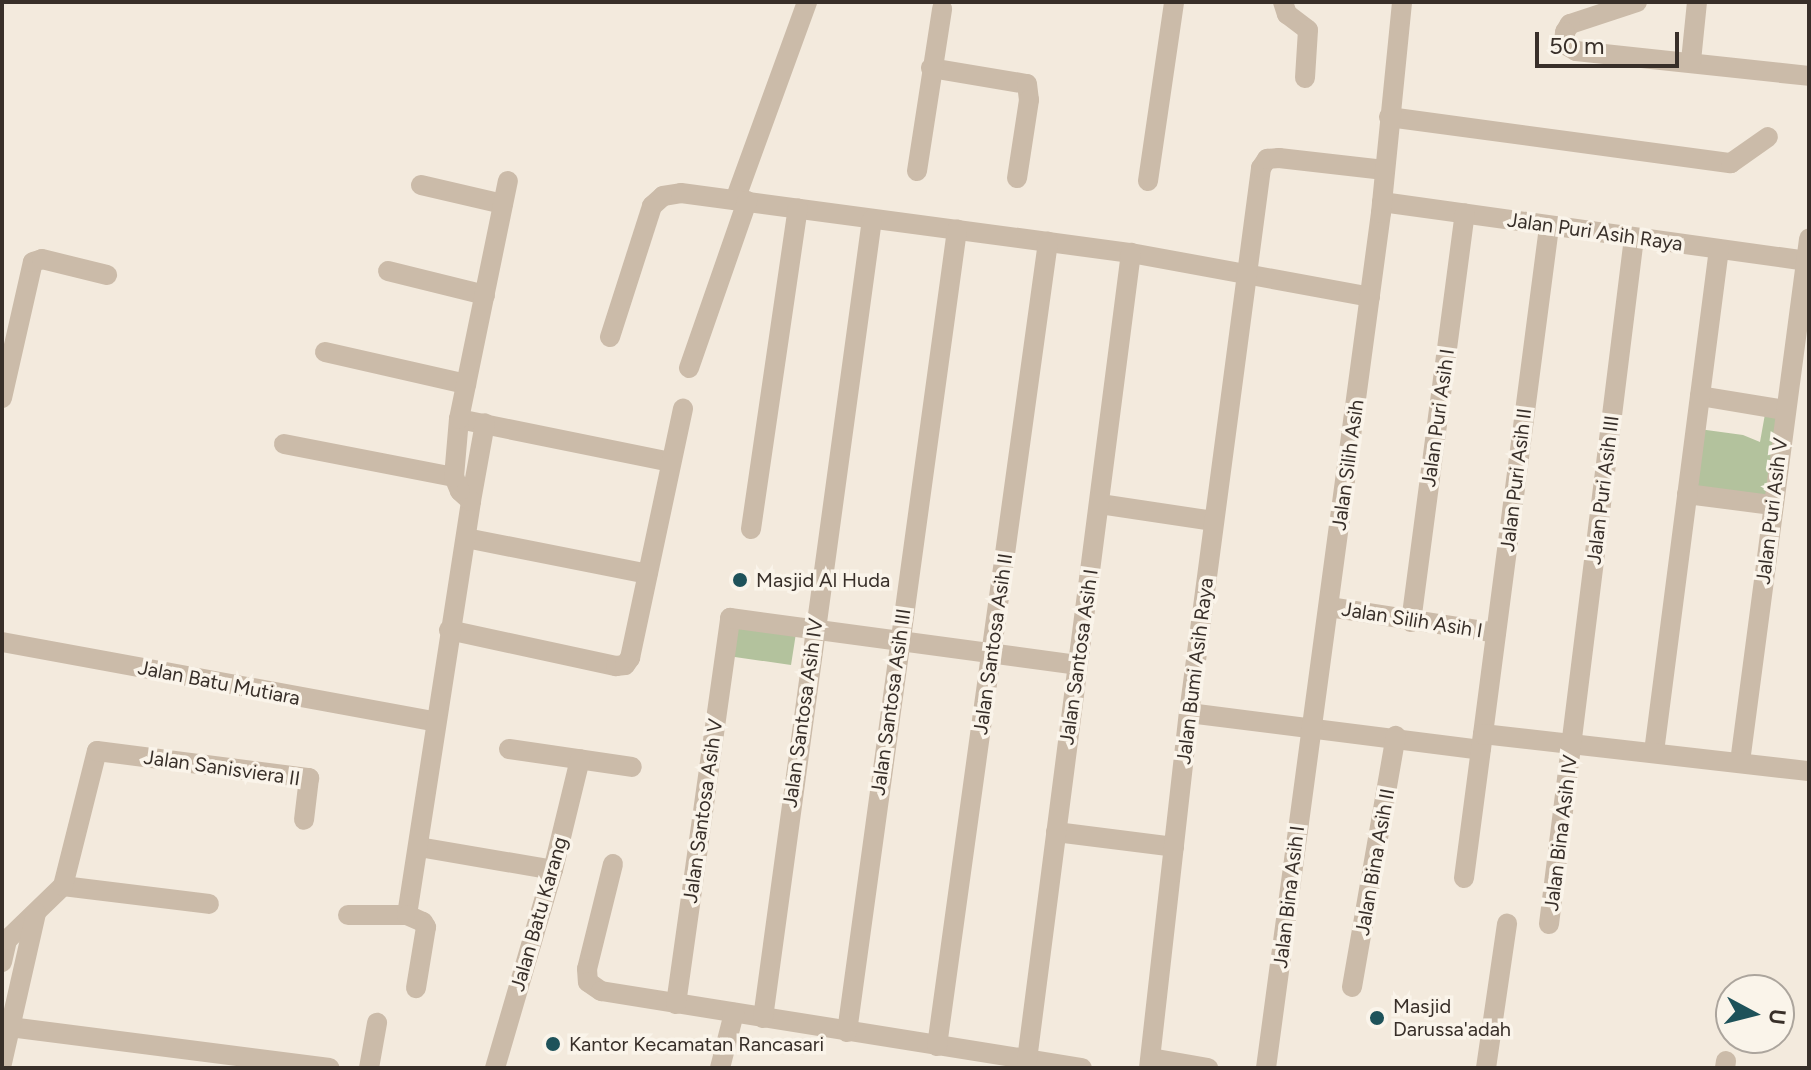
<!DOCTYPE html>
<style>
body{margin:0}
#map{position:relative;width:1811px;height:1070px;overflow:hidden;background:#f3eadd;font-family:Figtree,sans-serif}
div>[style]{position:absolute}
.green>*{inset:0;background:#b3c29d}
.minor>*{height:20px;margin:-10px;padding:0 10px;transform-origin:10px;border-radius:10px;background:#cbbba9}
.dots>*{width:22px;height:22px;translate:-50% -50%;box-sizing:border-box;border:4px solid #faf4ea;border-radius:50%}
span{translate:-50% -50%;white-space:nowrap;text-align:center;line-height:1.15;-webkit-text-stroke:7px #faf4ea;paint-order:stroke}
.street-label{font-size:20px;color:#382f29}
.poi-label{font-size:20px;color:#382f29}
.left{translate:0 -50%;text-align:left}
.frame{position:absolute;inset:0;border:4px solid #382f29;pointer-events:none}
.north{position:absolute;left:1715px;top:974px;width:80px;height:80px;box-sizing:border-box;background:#faf4ea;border:2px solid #aca59d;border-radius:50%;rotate:97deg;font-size:22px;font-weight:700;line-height:32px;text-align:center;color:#382f29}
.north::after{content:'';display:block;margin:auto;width:28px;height:36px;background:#1e525a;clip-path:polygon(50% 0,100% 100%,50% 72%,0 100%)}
.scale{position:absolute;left:1535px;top:32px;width:144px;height:36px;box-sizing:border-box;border:4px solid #382f29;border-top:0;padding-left:10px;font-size:24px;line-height:28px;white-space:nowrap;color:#382f29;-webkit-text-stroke:6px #faf4ea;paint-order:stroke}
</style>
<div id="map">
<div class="green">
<i style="clip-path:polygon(1765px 414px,1781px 415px,1769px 501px,1691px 489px,1699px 429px,1743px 435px,1760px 442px)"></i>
<i style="clip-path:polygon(732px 624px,796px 633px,791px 665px,728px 656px)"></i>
</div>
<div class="minor">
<i style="left:1283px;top:2px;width:13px;rotate:72deg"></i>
<i style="left:1287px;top:14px;width:26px;rotate:37deg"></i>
<i style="left:1308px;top:30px;width:48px;rotate:93.6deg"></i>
<i style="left:1637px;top:2px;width:71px;rotate:161.8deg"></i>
<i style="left:1570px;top:24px;width:9px;rotate:122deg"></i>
<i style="left:1565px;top:32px;width:12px;rotate:95deg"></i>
<i style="left:1564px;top:44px;width:14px;rotate:30deg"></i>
<i style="left:1576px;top:51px;width:234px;rotate:6.1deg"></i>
<i style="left:1691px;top:61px;width:59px;rotate:-84.2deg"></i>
<i style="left:931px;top:68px;width:97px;rotate:9.5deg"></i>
<i style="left:1027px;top:84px;width:16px;rotate:83deg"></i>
<i style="left:1029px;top:100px;width:79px;rotate:98.7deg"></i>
<i style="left:1389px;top:117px;width:345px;rotate:7.7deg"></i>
<i style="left:1731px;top:163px;width:45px;rotate:-35.1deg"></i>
<i style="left:917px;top:171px;width:164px;rotate:-81.2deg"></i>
<i style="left:1148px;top:181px;width:181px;rotate:-81.7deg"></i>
<i style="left:421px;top:185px;width:84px;rotate:13deg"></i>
<i style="left:735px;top:200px;width:211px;rotate:-70deg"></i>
<i style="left:1382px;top:202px;width:431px;rotate:7.9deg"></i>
<i style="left:388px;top:271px;width:100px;rotate:13.9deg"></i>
<i style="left:610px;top:337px;width:138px;rotate:-72.2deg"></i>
<i style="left:652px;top:206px;width:15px;rotate:-42deg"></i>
<i style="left:663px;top:196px;width:18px;rotate:-9deg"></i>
<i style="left:681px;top:193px;width:454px;rotate:7.6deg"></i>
<i style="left:1131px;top:253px;width:243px;rotate:10.4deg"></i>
<i style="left:325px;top:352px;width:145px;rotate:12.8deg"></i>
<i style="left:689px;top:368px;width:177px;rotate:-70.8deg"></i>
<i style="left:1700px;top:396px;width:86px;rotate:9.4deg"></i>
<i style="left:2px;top:398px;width:139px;rotate:-77.2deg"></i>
<i style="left:33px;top:262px;width:9px;rotate:-18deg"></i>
<i style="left:42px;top:259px;width:67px;rotate:13.8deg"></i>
<i style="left:459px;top:419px;width:216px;rotate:11.5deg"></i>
<i style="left:284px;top:444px;width:173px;rotate:11deg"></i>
<i style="left:1687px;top:494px;width:86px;rotate:7.4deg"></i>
<i style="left:471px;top:501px;width:79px;rotate:-79.8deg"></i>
<i style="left:1100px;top:504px;width:115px;rotate:8.5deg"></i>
<i style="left:751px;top:529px;width:324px;rotate:-81.7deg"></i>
<i style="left:466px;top:538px;width:185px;rotate:11.2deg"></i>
<i style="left:1329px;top:607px;width:169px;rotate:8.8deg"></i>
<i style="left:1411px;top:622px;width:412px;rotate:-82.5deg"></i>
<i style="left:449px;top:630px;width:171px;rotate:12.2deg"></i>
<i style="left:616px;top:666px;width:9px;rotate:-6deg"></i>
<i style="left:625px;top:665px;width:9px;rotate:-54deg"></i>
<i style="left:630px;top:658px;width:255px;rotate:-78deg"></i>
<i style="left:2px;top:642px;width:441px;rotate:10.4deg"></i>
<i style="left:1189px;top:713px;width:294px;rotate:7.2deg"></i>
<i style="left:1483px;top:734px;width:511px;rotate:-82.58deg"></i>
<i style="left:509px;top:749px;width:124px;rotate:8.3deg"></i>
<i style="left:1654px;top:752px;width:507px;rotate:-82.64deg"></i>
<i style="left:1740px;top:762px;width:528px;rotate:-82.48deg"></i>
<i style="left:1056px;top:832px;width:119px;rotate:7.2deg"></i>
<i style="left:419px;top:847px;width:136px;rotate:9.7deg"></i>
<i style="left:613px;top:864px;width:108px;rotate:103.9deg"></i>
<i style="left:587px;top:969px;width:13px;rotate:86deg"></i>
<i style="left:588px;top:982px;width:16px;rotate:35deg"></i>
<i style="left:601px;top:991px;width:487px;rotate:9.1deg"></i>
<i style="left:1464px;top:878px;width:145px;rotate:-82.5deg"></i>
<i style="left:1483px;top:734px;width:328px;rotate:6.5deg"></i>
<i style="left:63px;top:886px;width:147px;rotate:7deg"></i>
<i style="left:348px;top:915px;width:59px"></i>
<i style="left:407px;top:915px;width:419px;rotate:-81.2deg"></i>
<i style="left:471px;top:501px;width:15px;rotate:-138deg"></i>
<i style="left:460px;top:491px;width:15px;rotate:-113deg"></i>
<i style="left:454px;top:477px;width:58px;rotate:-85.1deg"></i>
<i style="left:459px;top:419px;width:243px;rotate:-78.4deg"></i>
<i style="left:407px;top:915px;width:17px;rotate:24deg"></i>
<i style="left:423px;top:922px;width:6px;rotate:59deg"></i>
<i style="left:426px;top:927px;width:62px;rotate:99.3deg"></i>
<i style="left:1549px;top:924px;width:691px;rotate:-82.94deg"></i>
<i style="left:2px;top:962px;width:23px;rotate:-77deg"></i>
<i style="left:7px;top:940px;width:78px;rotate:-44deg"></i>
<i style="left:63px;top:886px;width:139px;rotate:-75.9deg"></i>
<i style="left:97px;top:751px;width:214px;rotate:7.3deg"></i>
<i style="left:309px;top:778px;width:42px;rotate:96.8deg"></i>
<i style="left:1352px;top:987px;width:255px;rotate:-80.1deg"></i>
<i style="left:676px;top:1004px;width:390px;rotate:-82deg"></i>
<i style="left:730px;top:618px;width:350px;rotate:7.7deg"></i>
<i style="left:763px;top:1018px;width:806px;rotate:-82.23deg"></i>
<i style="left:2px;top:1026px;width:330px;rotate:7.3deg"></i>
<i style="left:847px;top:1032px;width:810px;rotate:-82.19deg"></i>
<i style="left:937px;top:1046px;width:812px;rotate:-82.14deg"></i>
<i style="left:1151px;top:1058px;width:58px;rotate:10deg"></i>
<i style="left:1027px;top:1060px;width:814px;rotate:-82.66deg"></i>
<i style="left:2px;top:1063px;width:154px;rotate:-77.2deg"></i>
<i style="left:369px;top:1068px;width:46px;rotate:-79.9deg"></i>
<i style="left:495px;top:1068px;width:206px;rotate:-73.7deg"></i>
<i style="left:553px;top:870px;width:114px;rotate:-76.3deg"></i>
<i style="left:720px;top:1068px;width:57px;rotate:-75.7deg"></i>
<i style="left:1149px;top:1068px;width:357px;rotate:-83.6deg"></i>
<i style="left:1189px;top:713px;width:550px;rotate:-82.47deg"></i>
<i style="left:1261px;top:168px;width:11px;rotate:-56deg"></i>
<i style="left:1267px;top:159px;width:12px;rotate:-5deg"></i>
<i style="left:1279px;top:158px;width:106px;rotate:6.5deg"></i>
<i style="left:1266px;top:1068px;width:863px;rotate:-82.34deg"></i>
<i style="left:1381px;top:213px;width:212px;rotate:-84.3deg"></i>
<i style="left:1486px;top:1068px;width:146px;rotate:-81.7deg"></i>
<i style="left:1725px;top:1068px;width:7px;rotate:-82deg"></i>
</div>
<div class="dots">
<i style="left:740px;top:580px;background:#1e525a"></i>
<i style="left:1377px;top:1018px;background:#1e525a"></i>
<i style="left:553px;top:1044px;background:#1e525a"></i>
</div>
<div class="street-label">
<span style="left:1595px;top:232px;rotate:8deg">Jalan Puri Asih Raya</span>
<span style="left:1438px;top:418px;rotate:-82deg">Jalan Puri Asih I</span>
<span style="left:1348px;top:465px;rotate:-82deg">Jalan Silih Asih</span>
<span style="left:1516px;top:480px;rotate:-83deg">Jalan Puri Asih II</span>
<span style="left:1603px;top:490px;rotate:-83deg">Jalan Puri Asih III</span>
<span style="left:1772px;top:511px;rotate:-83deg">Jalan Puri Asih V</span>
<span style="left:1412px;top:620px;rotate:9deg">Jalan Silih Asih I</span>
<span style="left:993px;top:644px;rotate:-82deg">Jalan Santosa Asih II</span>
<span style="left:1079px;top:657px;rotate:-82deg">Jalan Santosa Asih I</span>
<span style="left:1195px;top:671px;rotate:-83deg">Jalan Bumi Asih Raya</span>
<span style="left:219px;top:683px;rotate:11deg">Jalan Batu Mutiara</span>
<span style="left:891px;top:702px;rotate:-82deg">Jalan Santosa Asih III</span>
<span style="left:803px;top:713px;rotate:-82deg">Jalan Santosa Asih IV</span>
<span style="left:222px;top:768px;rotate:8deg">Jalan Sanisviera II</span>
<span style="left:703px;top:811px;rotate:-82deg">Jalan Santosa Asih V</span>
<span style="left:1561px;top:833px;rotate:-83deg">Jalan Bina Asih IV</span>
<span style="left:1375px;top:862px;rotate:-80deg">Jalan Bina Asih II</span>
<span style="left:1289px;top:897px;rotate:-83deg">Jalan Bina Asih I</span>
<span style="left:539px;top:914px;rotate:-74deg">Jalan Batu Karang</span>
</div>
<div class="poi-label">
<span class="left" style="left:756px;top:580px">Masjid Al Huda</span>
<span class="left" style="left:1393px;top:1018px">Masjid<br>Darussa'adah</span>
<span class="left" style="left:569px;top:1044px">Kantor Kecamatan Rancasari</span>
</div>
<div class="frame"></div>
<div class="north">U</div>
<div class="scale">50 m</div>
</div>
